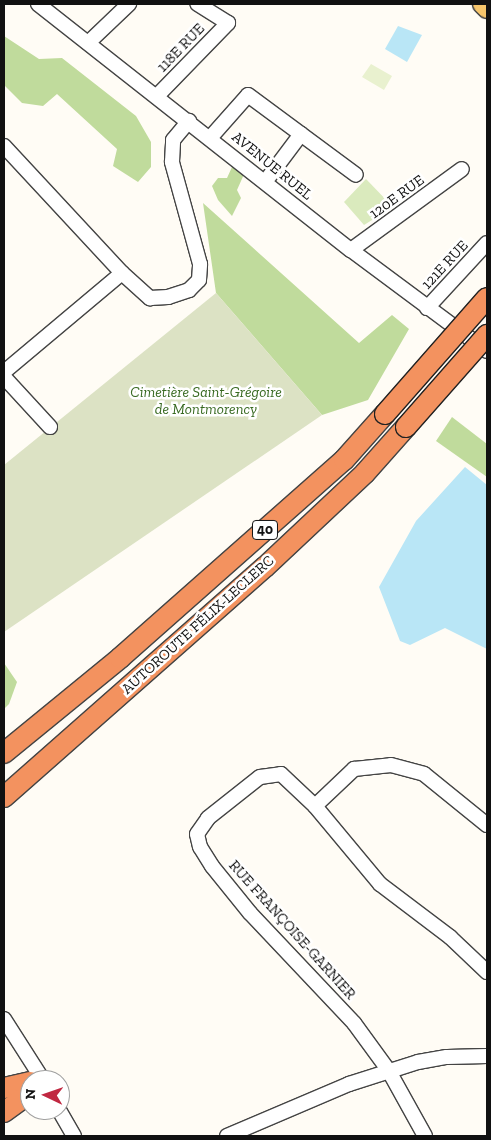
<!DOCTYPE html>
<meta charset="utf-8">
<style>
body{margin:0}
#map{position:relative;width:491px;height:1140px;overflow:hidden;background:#fffcf5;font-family:"Zilla Slab",serif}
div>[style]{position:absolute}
.green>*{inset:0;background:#daeabd}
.forest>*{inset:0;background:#c0db9c}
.cemetery>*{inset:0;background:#dce2c4}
.pitch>*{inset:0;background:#e9f1cf}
.water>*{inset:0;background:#b9e6f6}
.roads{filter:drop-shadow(1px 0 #444) drop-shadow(-1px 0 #444) drop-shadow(0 1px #444) drop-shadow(0 -1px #444)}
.minor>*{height:14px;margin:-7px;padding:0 7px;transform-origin:7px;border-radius:7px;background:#fff}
.major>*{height:18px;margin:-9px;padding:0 9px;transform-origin:9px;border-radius:9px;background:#f7c66c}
.highway>*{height:20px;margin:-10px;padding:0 10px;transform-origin:10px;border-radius:10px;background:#f3925f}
.bridges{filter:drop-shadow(1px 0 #222) drop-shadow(-1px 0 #222) drop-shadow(0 1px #222) drop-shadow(0 -1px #222)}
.highway-bridge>*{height:20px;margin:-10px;padding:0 10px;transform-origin:10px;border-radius:10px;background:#f3925f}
span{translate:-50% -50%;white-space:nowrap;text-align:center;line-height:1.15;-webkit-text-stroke:5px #fff;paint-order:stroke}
.shield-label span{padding:1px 4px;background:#fff;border:1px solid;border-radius:4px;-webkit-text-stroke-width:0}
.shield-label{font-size:14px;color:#111;font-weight:700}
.street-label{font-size:15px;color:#111}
.park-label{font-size:15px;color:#376920;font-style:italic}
.frame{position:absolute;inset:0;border:5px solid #111;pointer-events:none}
.north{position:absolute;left:20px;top:1070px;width:50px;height:50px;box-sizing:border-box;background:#fff;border:1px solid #a0a0a0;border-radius:50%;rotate:273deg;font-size:14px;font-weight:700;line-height:20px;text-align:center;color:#111}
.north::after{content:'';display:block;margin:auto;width:18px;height:22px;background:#c12841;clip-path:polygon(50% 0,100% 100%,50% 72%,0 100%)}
</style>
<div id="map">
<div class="green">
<i style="clip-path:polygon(366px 179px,393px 207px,364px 225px,344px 202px)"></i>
</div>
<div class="forest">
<i style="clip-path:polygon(4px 36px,39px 59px,62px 58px,136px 116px,151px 142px,151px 167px,138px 182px,113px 166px,117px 149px,57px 94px,43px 106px,22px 103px,4px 85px)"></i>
<i style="clip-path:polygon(232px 167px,245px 172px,237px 190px,241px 198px,232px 216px,218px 200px,212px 186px,218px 178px,227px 178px)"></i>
<i style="clip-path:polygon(203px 203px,359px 343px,392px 315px,409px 329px,368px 400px,322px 415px,216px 293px)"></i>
<i style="clip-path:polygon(452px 417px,487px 444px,487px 477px,436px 441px)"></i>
<i style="clip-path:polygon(4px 663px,17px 682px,9px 704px,4px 709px)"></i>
</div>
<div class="cemetery">
<i style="clip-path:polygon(216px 293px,322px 415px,4px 632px,4px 465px)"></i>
</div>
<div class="pitch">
<i style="clip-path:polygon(371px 64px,392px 76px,384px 90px,362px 77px)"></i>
</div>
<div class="water">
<i style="clip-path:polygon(398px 26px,422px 35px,407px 62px,385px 49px)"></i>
<i style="clip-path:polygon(465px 467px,487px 485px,487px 649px,445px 628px,410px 645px,400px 641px,379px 587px,416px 521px)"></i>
</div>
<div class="roads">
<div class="minor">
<i style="left:38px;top:4px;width:398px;rotate:38.2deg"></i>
<i style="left:351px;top:250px;width:169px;rotate:36.6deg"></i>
<i style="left:88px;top:43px;width:57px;rotate:-43.6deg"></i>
<i style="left:157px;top:96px;width:102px;rotate:-45.8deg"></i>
<i style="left:228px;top:23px;width:36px;rotate:-148deg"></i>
<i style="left:210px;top:138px;width:57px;rotate:-48.5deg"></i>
<i style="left:248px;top:95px;width:134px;rotate:36.5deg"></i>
<i style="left:4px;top:146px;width:173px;rotate:47.1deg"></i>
<i style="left:122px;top:273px;width:38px;rotate:42deg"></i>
<i style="left:150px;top:298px;width:18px;rotate:-3deg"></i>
<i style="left:168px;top:297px;width:22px;rotate:-18deg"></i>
<i style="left:189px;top:290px;width:14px;rotate:-45deg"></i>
<i style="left:199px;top:280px;width:16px;rotate:-86deg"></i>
<i style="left:200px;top:264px;width:106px;rotate:-105.4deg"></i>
<i style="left:172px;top:162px;width:22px;rotate:-87deg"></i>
<i style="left:173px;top:140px;width:25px;rotate:-50deg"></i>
<i style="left:265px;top:182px;width:60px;rotate:-53.1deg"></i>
<i style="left:351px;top:250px;width:137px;rotate:-36.1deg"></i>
<i style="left:427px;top:308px;width:88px;rotate:-47.3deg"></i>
<i style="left:4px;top:372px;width:154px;rotate:-40deg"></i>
<i style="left:4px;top:377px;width:68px;rotate:47.4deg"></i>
<i style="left:315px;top:806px;width:54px;rotate:-43.5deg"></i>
<i style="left:354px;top:769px;width:37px;rotate:-6deg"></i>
<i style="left:391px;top:765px;width:34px;rotate:15deg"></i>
<i style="left:424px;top:774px;width:81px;rotate:39deg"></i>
<i style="left:4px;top:1019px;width:72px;rotate:57.4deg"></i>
<i style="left:59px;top:1110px;width:30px;rotate:60deg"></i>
<i style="left:227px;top:1136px;width:133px;rotate:-23.1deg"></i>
<i style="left:349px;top:1084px;width:72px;rotate:-17.7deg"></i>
<i style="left:418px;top:1062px;width:29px;rotate:-10deg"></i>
<i style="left:447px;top:1057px;width:40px;rotate:-1.4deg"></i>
<i style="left:425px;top:1136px;width:74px;rotate:-119deg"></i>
<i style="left:389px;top:1071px;width:59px;rotate:-126.1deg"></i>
<i style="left:354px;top:1023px;width:151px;rotate:-133.4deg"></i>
<i style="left:250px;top:913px;width:60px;rotate:-129deg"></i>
<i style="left:212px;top:866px;width:22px;rotate:-122deg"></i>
<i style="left:200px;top:847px;width:13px;rotate:-103deg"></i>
<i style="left:197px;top:834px;width:19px;rotate:-55deg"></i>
<i style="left:208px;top:818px;width:66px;rotate:-38.3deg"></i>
<i style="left:260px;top:777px;width:21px;rotate:-8deg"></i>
<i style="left:281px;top:774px;width:47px;rotate:43.3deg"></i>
<i style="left:315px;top:806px;width:102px;rotate:50.2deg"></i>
<i style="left:380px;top:884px;width:88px;rotate:37.1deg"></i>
<i style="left:450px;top:937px;width:51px;rotate:43.4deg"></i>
</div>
<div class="major">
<i style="left:482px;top:4px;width:7px;rotate:45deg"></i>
</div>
<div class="highway">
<i style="left:4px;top:753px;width:150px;rotate:-39.3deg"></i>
<i style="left:120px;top:658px;width:299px;rotate:-41.5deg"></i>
<i style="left:344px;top:460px;width:62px;rotate:-48.3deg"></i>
<i style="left:4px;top:797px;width:348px;rotate:-41.4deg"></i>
<i style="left:265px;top:567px;width:137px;rotate:-43.2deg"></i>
<i style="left:365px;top:473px;width:62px;rotate:-48.3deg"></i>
<i style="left:4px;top:1088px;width:27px;rotate:-13deg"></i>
<i style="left:4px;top:1112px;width:32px;rotate:-36deg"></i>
</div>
</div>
<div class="bridges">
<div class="highway-bridge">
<i style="left:385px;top:414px;width:154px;rotate:-48.7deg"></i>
<i style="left:406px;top:427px;width:123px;rotate:-48.6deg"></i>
</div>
</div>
<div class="shield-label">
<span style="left:265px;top:530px">40</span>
</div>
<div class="street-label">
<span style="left:181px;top:48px;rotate:-46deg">118E RUE</span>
<span style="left:272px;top:166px;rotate:39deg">AVENUE RUEL</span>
<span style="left:397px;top:197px;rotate:-36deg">120E RUE</span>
<span style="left:445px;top:265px;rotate:-47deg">121E RUE</span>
<span style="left:198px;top:625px;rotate:-42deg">AUTOROUTE FÉLIX-LECLERC</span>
<span style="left:292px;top:930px;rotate:48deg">RUE FRANÇOISE-GARNIER</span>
</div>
<div class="park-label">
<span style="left:206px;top:401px">Cimetière Saint-Grégoire<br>de Montmorency</span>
</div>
<div class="frame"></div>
<div class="north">N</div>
</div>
